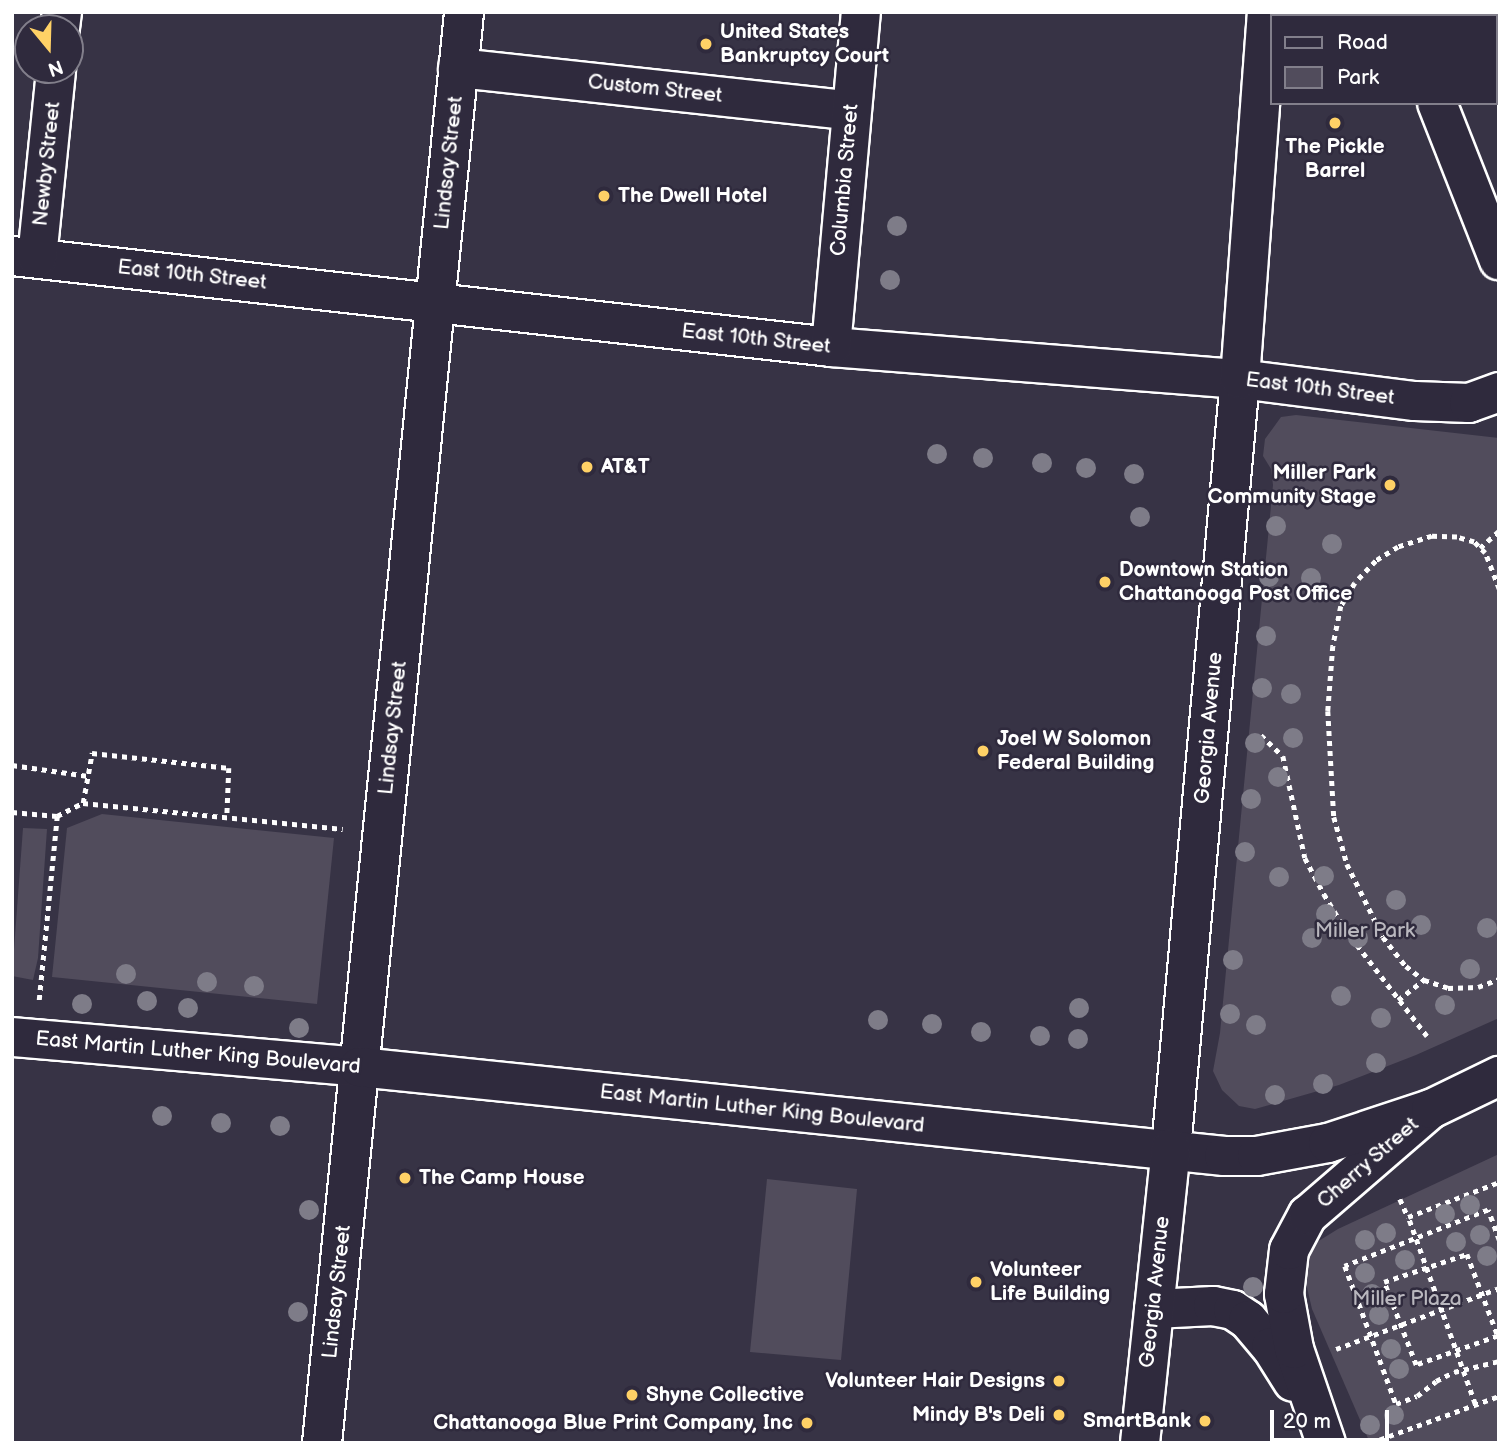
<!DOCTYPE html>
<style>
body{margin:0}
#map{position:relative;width:1511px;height:1455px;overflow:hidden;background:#373345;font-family:"Balsamiq Sans",sans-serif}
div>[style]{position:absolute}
.green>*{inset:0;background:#514c5c}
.path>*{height:4.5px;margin-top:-2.25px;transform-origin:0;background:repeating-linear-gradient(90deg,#fff 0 5px,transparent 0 10px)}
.roads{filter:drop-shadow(2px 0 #fff) drop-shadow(-2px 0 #fff) drop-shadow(0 2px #fff) drop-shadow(0 -2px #fff)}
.street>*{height:38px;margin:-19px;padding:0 19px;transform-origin:19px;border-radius:19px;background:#2f2a3d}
.secondary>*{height:38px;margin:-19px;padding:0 19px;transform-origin:19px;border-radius:19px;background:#2f2a3d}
.primary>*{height:38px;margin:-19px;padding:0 19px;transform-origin:19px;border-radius:19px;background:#2f2a3d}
.trees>*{width:20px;height:20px;margin:-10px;border-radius:50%;background:#7e7c88}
.dots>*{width:19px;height:19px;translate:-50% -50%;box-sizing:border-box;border:4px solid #2f2a3d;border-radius:50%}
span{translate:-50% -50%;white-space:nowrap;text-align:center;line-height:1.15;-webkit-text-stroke:5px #2f2a3d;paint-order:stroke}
.poi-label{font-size:21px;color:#fff;font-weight:700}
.left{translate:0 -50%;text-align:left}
.right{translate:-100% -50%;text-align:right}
.street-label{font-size:21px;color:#fff}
.park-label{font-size:21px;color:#b9b7be}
.frame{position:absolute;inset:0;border:14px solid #fff;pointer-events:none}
.legend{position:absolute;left:1270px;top:14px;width:228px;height:91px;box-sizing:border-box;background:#2f2a3d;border:2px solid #827f8b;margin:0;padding:9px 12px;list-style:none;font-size:21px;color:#fff}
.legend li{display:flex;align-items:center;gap:14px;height:35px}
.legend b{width:35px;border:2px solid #827f8b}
.north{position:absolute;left:14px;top:14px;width:70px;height:70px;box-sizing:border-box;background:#2f2a3d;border:2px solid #827f8b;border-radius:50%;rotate:161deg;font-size:19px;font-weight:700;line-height:28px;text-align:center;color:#fff}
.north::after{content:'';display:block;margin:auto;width:24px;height:32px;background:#ffd166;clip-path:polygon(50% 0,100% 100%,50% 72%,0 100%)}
.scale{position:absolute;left:1270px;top:1410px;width:119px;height:32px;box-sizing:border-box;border:4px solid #fff;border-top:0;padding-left:9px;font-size:21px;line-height:24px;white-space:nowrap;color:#fff;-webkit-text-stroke:5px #2f2a3d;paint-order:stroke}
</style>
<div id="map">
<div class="green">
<i style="clip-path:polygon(1296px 415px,1499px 438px,1499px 1018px,1416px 1055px,1339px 1085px,1255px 1109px,1239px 1106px,1222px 1090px,1213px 1071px,1220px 1033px,1273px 485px,1271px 469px,1263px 456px,1265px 439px,1281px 417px)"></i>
<i style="clip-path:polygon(102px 814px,334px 838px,317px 1004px,52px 977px,67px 828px)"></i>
<i style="clip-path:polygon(23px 828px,47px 829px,38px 958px,33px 980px,12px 976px)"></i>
<i style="clip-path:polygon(1499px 1154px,1499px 1443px,1370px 1443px,1312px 1309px,1305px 1279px,1310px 1251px,1317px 1242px,1338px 1229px)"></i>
<i style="clip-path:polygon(767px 1179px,857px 1189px,841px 1360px,750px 1352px)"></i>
</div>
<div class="path">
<i style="left:1480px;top:548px;width:25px;rotate:-42deg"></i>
<i style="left:1499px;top:589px;width:39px;rotate:-111deg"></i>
<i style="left:1485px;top:553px;width:16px;rotate:-135deg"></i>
<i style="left:1474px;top:542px;width:18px;rotate:-164deg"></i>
<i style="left:1457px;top:537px;width:25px;rotate:-178deg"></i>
<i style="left:1432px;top:536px;width:36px;rotate:162deg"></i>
<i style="left:1398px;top:547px;width:26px;rotate:148deg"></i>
<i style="left:1376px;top:561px;width:30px;rotate:134deg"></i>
<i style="left:1355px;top:583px;width:27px;rotate:121deg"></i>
<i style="left:1341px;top:606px;width:41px;rotate:101.3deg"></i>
<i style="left:1333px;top:646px;width:65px;rotate:94.4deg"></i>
<i style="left:1328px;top:711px;width:106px;rotate:86.8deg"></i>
<i style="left:1334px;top:817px;width:49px;rotate:74.5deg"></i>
<i style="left:1347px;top:864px;width:81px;rotate:63.7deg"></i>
<i style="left:1383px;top:937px;width:37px;rotate:52deg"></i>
<i style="left:1406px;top:966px;width:23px;rotate:38deg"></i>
<i style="left:1424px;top:980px;width:25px;rotate:18deg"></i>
<i style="left:1448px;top:988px;width:30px;rotate:-2deg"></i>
<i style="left:1478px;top:987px;width:22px;rotate:-21deg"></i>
<i style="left:1261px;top:735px;width:30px;rotate:44deg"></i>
<i style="left:1283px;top:756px;width:104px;rotate:77.8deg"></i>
<i style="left:1305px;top:858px;width:41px;rotate:62.2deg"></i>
<i style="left:1324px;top:894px;width:41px;rotate:59deg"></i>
<i style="left:1345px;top:929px;width:135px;rotate:52.5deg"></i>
<i style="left:12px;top:765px;width:77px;rotate:8.2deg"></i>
<i style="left:83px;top:803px;width:51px;rotate:-79.8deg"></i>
<i style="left:92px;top:753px;width:138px;rotate:6.2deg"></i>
<i style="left:229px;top:768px;width:49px;rotate:92.3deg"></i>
<i style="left:12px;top:812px;width:45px;rotate:5.1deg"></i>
<i style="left:57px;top:816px;width:29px;rotate:-27deg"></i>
<i style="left:83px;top:803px;width:261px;rotate:5.7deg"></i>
<i style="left:39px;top:1000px;width:185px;rotate:-84.4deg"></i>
<i style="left:1398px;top:1000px;width:33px;rotate:-38deg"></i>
<i style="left:1400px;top:1199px;width:20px;rotate:66deg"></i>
<i style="left:1499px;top:1240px;width:32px;rotate:-110deg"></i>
<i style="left:1488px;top:1210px;width:154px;rotate:158.6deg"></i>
<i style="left:1345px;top:1266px;width:147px;rotate:69.7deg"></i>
<i style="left:1396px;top:1404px;width:22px;rotate:-21deg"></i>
<i style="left:1417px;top:1396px;width:24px;rotate:-38deg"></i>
<i style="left:1436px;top:1381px;width:20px;rotate:-27deg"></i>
<i style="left:1454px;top:1372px;width:46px;rotate:-13.7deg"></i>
<i style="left:1467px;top:1254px;width:88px;rotate:69.3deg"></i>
<i style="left:1498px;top:1336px;width:87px;rotate:160.5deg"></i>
<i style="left:1416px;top:1365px;width:89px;rotate:-111.1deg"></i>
<i style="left:1384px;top:1282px;width:88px;rotate:-18.6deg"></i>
<i style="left:1336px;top:1349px;width:174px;rotate:-20.5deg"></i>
<i style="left:1475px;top:1404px;width:199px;rotate:-109.7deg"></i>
<i style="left:1408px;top:1217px;width:97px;rotate:-21deg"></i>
<i style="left:1370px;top:1443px;width:137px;rotate:-20deg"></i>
</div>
<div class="roads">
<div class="street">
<i style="left:60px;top:28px;width:16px;rotate:-83deg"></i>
<i style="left:458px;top:68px;width:395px;rotate:6.2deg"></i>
<i style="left:12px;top:256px;width:824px;rotate:6.34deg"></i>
<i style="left:831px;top:347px;width:410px;rotate:4.5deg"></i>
<i style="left:1240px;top:379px;width:176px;rotate:7.2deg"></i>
<i style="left:1415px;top:401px;width:54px;rotate:2.1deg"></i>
<i style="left:1469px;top:403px;width:32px;rotate:-20deg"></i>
<i style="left:37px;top:258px;width:189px;rotate:-84.2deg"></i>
<i style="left:831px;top:347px;width:336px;rotate:-84.9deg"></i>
<i style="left:1154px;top:1309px;width:59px;rotate:-2.9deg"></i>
<i style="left:1213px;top:1306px;width:20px;rotate:11deg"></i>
<i style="left:1233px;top:1310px;width:18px;rotate:34deg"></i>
<i style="left:1248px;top:1320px;width:35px;rotate:50deg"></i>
<i style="left:1271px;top:1347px;width:41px;rotate:57.8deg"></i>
<i style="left:1326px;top:1443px;width:99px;rotate:-108.8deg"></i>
<i style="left:1294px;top:1349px;width:56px;rotate:-100.3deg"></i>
<i style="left:1284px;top:1294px;width:44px;rotate:-83.5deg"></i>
<i style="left:1289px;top:1250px;width:40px;rotate:-62deg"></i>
<i style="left:1308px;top:1215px;width:162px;rotate:-40.8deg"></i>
</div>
<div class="secondary">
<i style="left:1401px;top:12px;width:4px;rotate:76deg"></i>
<i style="left:1437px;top:103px;width:169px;rotate:68.5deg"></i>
<i style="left:1171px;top:1149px;width:773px;rotate:-84.88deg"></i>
<i style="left:1240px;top:379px;width:368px;rotate:-85.8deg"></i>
<i style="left:322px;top:1443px;width:1438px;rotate:-84.33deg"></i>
</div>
<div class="primary">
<i style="left:12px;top:1037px;width:348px;rotate:4.9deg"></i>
<i style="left:359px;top:1067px;width:870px;rotate:5.87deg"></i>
<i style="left:1224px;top:1156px;width:33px"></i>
<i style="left:1257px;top:1156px;width:72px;rotate:-10.4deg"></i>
<i style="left:1328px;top:1143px;width:108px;rotate:-18.3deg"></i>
<i style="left:1431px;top:1109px;width:76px;rotate:-25.9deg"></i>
<i style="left:1140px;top:1443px;width:296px;rotate:-84deg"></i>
</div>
</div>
<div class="trees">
<i style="left:897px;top:226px"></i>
<i style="left:890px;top:280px"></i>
<i style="left:937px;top:454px"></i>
<i style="left:983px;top:458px"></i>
<i style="left:1042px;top:463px"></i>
<i style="left:1086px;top:468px"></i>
<i style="left:1134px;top:474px"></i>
<i style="left:1140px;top:517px"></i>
<i style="left:1276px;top:526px"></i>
<i style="left:1332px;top:544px"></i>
<i style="left:1269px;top:577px"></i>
<i style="left:1311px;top:578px"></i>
<i style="left:1266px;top:636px"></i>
<i style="left:1262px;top:688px"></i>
<i style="left:1291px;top:694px"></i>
<i style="left:1293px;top:738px"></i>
<i style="left:1255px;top:743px"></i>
<i style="left:1278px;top:777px"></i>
<i style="left:1251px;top:799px"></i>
<i style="left:1245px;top:852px"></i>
<i style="left:1324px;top:876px"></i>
<i style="left:1279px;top:877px"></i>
<i style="left:1396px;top:900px"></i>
<i style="left:1326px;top:914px"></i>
<i style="left:1421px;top:925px"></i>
<i style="left:1487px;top:928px"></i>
<i style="left:1312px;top:938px"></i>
<i style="left:1358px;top:938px"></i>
<i style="left:1233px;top:960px"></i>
<i style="left:1470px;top:969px"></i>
<i style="left:126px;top:974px"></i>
<i style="left:207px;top:982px"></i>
<i style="left:254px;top:986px"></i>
<i style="left:1341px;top:996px"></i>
<i style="left:147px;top:1001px"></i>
<i style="left:82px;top:1004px"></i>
<i style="left:1445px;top:1005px"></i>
<i style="left:188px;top:1008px"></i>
<i style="left:1079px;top:1008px"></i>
<i style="left:1230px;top:1014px"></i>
<i style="left:1381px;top:1018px"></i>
<i style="left:878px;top:1020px"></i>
<i style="left:932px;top:1024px"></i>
<i style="left:1256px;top:1025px"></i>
<i style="left:299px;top:1028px"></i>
<i style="left:981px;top:1032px"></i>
<i style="left:1040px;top:1036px"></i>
<i style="left:1078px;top:1039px"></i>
<i style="left:1376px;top:1063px"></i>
<i style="left:1323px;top:1084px"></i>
<i style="left:1275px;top:1095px"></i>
<i style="left:162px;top:1116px"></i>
<i style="left:221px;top:1123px"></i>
<i style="left:280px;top:1126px"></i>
<i style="left:1470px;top:1205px"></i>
<i style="left:309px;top:1210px"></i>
<i style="left:1445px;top:1214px"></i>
<i style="left:1386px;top:1233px"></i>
<i style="left:1480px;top:1235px"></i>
<i style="left:1365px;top:1240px"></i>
<i style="left:1456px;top:1242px"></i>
<i style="left:1487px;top:1256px"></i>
<i style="left:1405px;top:1260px"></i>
<i style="left:1365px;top:1273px"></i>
<i style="left:1253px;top:1287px"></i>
<i style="left:1372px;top:1294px"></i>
<i style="left:298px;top:1312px"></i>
<i style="left:1379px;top:1315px"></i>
<i style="left:1391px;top:1349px"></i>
<i style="left:1399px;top:1369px"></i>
<i style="left:1394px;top:1415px"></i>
<i style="left:1370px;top:1425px"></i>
</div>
<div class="dots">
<i style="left:706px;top:44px;background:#ffd166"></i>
<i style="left:1335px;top:123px;background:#ffd166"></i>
<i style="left:604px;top:196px;background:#ffd166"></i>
<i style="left:587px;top:467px;background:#ffd166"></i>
<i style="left:1390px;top:485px;background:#ffd166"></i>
<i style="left:1105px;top:582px;background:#ffd166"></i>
<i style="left:983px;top:751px;background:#ffd166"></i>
<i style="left:405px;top:1178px;background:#ffd166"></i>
<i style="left:976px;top:1282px;background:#ffd166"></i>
<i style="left:1059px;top:1381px;background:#ffd166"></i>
<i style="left:632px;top:1395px;background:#ffd166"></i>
<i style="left:1059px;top:1415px;background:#ffd166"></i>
<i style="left:1205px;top:1421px;background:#ffd166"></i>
<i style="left:807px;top:1423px;background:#ffd166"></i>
</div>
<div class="poi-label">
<span class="left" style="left:720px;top:44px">United States<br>Bankruptcy Court</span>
<span style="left:1335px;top:159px">The Pickle<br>Barrel</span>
<span class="left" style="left:618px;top:196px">The Dwell Hotel</span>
<span class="left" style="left:601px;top:467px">AT&amp;T</span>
<span class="right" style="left:1376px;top:485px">Miller Park<br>Community Stage</span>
<span class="left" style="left:1119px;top:582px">Downtown Station<br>Chattanooga Post Office</span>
<span class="left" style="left:997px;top:751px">Joel W Solomon<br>Federal Building</span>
<span class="left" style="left:419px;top:1178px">The Camp House</span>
<span class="left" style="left:990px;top:1282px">Volunteer<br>Life Building</span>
<span class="right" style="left:1045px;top:1381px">Volunteer Hair Designs</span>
<span class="left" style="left:646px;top:1395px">Shyne Collective</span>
<span class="right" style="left:1045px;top:1415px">Mindy B's Deli</span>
<span class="right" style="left:1191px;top:1421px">SmartBank</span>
<span class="right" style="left:793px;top:1423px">Chattanooga Blue Print Company, Inc</span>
</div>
<div class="street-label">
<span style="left:655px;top:89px;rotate:6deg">Custom Street</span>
<span style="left:449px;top:163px;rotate:-84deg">Lindsay Street</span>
<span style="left:47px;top:164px;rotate:-84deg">Newby Street</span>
<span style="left:845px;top:180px;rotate:-85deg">Columbia Street</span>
<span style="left:192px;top:275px;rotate:6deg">East 10th Street</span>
<span style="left:756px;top:339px;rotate:6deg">East 10th Street</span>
<span style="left:1320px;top:389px;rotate:7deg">East 10th Street</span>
<span style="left:393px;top:728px;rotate:-84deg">Lindsay Street</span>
<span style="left:1209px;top:728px;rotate:-85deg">Georgia Avenue</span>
<span style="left:198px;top:1053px;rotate:5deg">East Martin Luther King Boulevard</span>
<span style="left:762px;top:1109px;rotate:6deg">East Martin Luther King Boulevard</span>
<span style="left:1368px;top:1163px;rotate:-41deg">Cherry Street</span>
<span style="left:337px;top:1292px;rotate:-84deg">Lindsay Street</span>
<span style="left:1155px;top:1292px;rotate:-84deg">Georgia Avenue</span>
</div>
<div class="park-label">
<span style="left:1365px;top:931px">Miller Park</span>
<span style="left:1407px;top:1299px">Miller Plaza</span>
</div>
<div class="frame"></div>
<ul class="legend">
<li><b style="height:9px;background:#2f2a3d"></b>Road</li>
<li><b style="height:19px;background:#514c5c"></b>Park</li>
</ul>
<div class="north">N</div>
<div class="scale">20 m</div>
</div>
